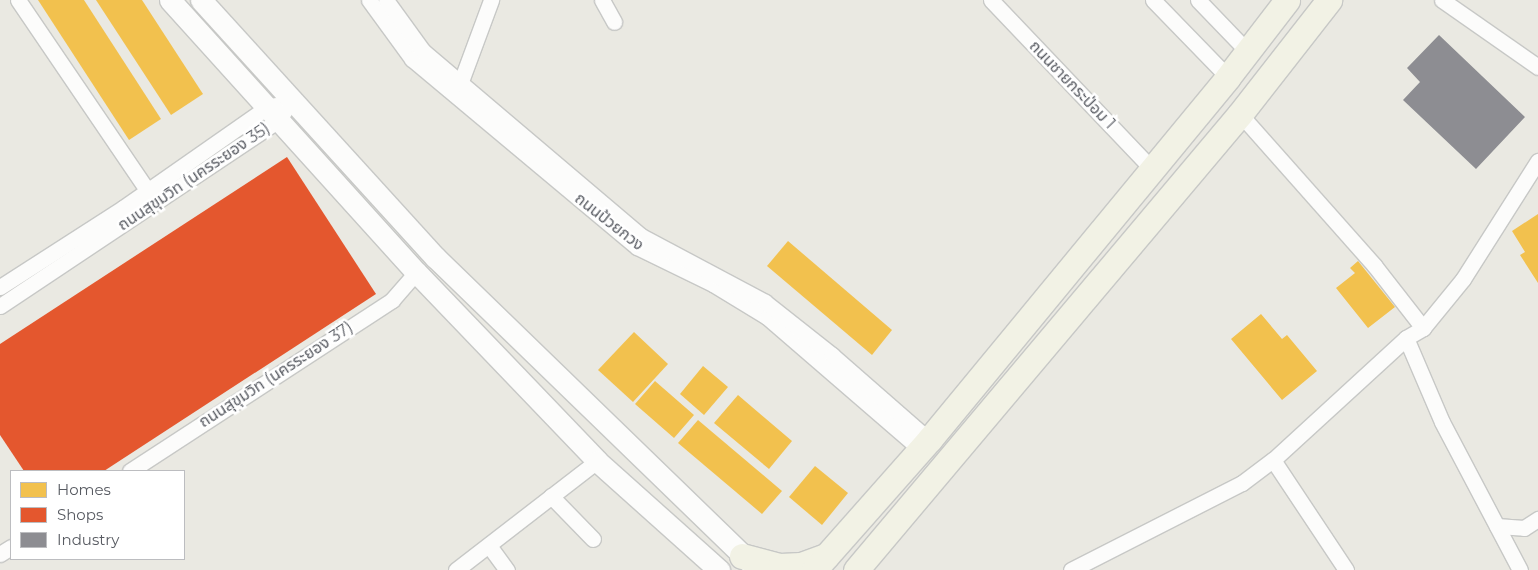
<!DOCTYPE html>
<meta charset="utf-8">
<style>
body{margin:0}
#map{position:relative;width:1538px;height:570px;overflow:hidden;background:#eae9e2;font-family:Montserrat,"Noto Sans Thai",sans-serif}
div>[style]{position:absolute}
.homes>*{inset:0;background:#f2c14e}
.shops>*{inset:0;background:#e4572e}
.industry>*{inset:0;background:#8d8d92}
.roads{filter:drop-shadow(1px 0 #c7c8c6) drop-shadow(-1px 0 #c7c8c6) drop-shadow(0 1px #c7c8c6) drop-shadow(0 -1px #c7c8c6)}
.street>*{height:15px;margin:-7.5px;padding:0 7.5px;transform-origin:7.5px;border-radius:7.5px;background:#fcfcfb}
.secondary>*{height:21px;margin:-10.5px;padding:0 10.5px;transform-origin:10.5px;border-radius:10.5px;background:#fcfcfb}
.primary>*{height:25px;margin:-12.5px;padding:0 12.5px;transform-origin:12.5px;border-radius:12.5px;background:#f2f2e5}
span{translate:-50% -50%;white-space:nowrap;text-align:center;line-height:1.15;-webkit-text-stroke:5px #fff;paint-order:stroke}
.street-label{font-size:16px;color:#585b62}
.legend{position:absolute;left:10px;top:470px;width:175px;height:90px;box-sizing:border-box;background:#fff;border:1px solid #bcbdc0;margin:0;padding:6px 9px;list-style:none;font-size:15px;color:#585b62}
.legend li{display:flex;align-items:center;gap:10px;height:25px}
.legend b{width:25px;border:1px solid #bcbdc0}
</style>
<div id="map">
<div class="homes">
<i style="clip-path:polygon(38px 0,84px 0,161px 119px,129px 140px)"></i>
<i style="clip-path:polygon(96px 0,142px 0,203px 94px,171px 115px)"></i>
<i style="clip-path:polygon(1538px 214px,1538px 283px,1520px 255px,1525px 252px,1512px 231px)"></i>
<i style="clip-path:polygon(788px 241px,892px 330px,872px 355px,767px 266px)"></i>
<i style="clip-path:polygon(1358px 261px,1395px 307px,1368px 328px,1336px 288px,1355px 273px,1350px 268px)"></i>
<i style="clip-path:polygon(1261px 314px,1282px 339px,1287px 335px,1317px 371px,1282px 400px,1231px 339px)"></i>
<i style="clip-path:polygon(634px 332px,668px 364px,633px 402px,598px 370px)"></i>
<i style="clip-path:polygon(703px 366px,728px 387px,704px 415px,680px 394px)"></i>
<i style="clip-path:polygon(655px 381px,694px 415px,674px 438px,635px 404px)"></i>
<i style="clip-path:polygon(738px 395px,792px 441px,769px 469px,714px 423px)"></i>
<i style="clip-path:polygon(698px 420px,782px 491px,762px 514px,678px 443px)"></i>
<i style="clip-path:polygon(815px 466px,848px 493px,822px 525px,789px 497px)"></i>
</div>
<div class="shops">
<i style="clip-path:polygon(287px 157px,376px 294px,104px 471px,24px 471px,0 435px,0 344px)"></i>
</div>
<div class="industry">
<i style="clip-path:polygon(1439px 35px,1525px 117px,1476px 169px,1403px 100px,1420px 82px,1407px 68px)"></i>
</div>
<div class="roads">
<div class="street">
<i style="left:18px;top:0;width:240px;rotate:55.8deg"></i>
<i style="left:369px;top:0;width:73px;rotate:53.9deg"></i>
<i style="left:412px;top:59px;width:293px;rotate:39.9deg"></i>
<i style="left:637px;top:247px;width:85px;rotate:26deg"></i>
<i style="left:713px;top:284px;width:63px;rotate:31.4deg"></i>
<i style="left:767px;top:317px;width:203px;rotate:40.8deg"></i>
<i style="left:386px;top:0;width:63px;rotate:54deg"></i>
<i style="left:423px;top:51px;width:286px;rotate:40.3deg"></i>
<i style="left:641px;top:236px;width:140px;rotate:28deg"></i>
<i style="left:765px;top:302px;width:85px;rotate:38.3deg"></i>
<i style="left:832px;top:355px;width:129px;rotate:41.2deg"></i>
<i style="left:602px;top:0;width:25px;rotate:61deg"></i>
<i style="left:991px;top:0;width:235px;rotate:46.4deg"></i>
<i style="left:1153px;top:0;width:107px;rotate:45.8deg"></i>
<i style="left:1198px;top:0;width:72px;rotate:46.1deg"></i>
<i style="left:1442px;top:0;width:117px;rotate:34.9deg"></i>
<i style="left:460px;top:84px;width:90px;rotate:-69.7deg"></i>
<i style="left:1240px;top:114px;width:202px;rotate:48.4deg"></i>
<i style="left:1374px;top:265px;width:80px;rotate:52.1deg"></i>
<i style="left:0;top:287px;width:146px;rotate:-32.7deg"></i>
<i style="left:123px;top:208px;width:176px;rotate:-35deg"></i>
<i style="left:267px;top:107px;width:9px;rotate:-13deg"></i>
<i style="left:0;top:306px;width:335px;rotate:-33.7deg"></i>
<i style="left:279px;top:120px;width:23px;rotate:-59deg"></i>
<i style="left:1406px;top:338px;width:91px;rotate:66.8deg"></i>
<i style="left:1442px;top:422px;width:167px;rotate:62.2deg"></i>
<i style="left:1273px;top:460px;width:132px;rotate:56.4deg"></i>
<i style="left:130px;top:471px;width:313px;rotate:-33.1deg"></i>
<i style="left:392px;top:300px;width:37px;rotate:-49deg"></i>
<i style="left:551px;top:496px;width:60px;rotate:45.7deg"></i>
<i style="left:1497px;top:526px;width:27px;rotate:4deg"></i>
<i style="left:1524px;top:528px;width:17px;rotate:-33deg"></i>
<i style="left:490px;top:547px;width:29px;rotate:54deg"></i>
<i style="left:0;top:554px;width:13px;rotate:-32deg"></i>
<i style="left:456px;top:570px;width:178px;rotate:-37.7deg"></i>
<i style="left:1071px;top:570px;width:192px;rotate:-27deg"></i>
<i style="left:1242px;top:483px;width:39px;rotate:-37deg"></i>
<i style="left:1273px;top:460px;width:180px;rotate:-42.5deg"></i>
<i style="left:1406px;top:338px;width:20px;rotate:-30deg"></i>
<i style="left:1423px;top:328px;width:63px;rotate:-50.8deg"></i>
<i style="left:1463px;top:279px;width:140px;rotate:-57.6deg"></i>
</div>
<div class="secondary">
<i style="left:170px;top:0;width:367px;rotate:47.9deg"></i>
<i style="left:416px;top:272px;width:262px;rotate:46.2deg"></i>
<i style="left:597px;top:461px;width:164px;rotate:41.8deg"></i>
<i style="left:201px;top:0;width:348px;rotate:47.7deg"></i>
<i style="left:435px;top:257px;width:444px;rotate:44.1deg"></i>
</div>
<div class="primary">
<i style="left:742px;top:556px;width:39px;rotate:15deg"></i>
<i style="left:780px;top:566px;width:21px;rotate:-3deg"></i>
<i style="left:801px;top:565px;width:27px;rotate:-20deg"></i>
<i style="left:814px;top:570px;width:174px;rotate:-48.5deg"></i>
<i style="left:929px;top:440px;width:470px;rotate:-50.5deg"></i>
<i style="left:1228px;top:77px;width:97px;rotate:-52.5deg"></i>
<i style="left:856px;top:570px;width:596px;rotate:-49.9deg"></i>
<i style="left:1240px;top:114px;width:145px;rotate:-52deg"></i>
</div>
</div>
<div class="street-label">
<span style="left:1072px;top:85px;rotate:46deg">ถนนชายกระป่อม 1</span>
<span style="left:194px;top:177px;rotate:-34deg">ถนนสุขุมวิท (นครระยอง 35)</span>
<span style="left:609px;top:222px;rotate:38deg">ถนนป้วยกวง</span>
<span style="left:276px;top:375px;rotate:-33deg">ถนนสุขุมวิท (นครระยอง 37)</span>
</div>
<ul class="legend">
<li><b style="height:14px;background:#f2c14e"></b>Homes</li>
<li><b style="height:14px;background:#e4572e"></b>Shops</li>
<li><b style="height:14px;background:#8d8d92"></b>Industry</li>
</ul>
</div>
